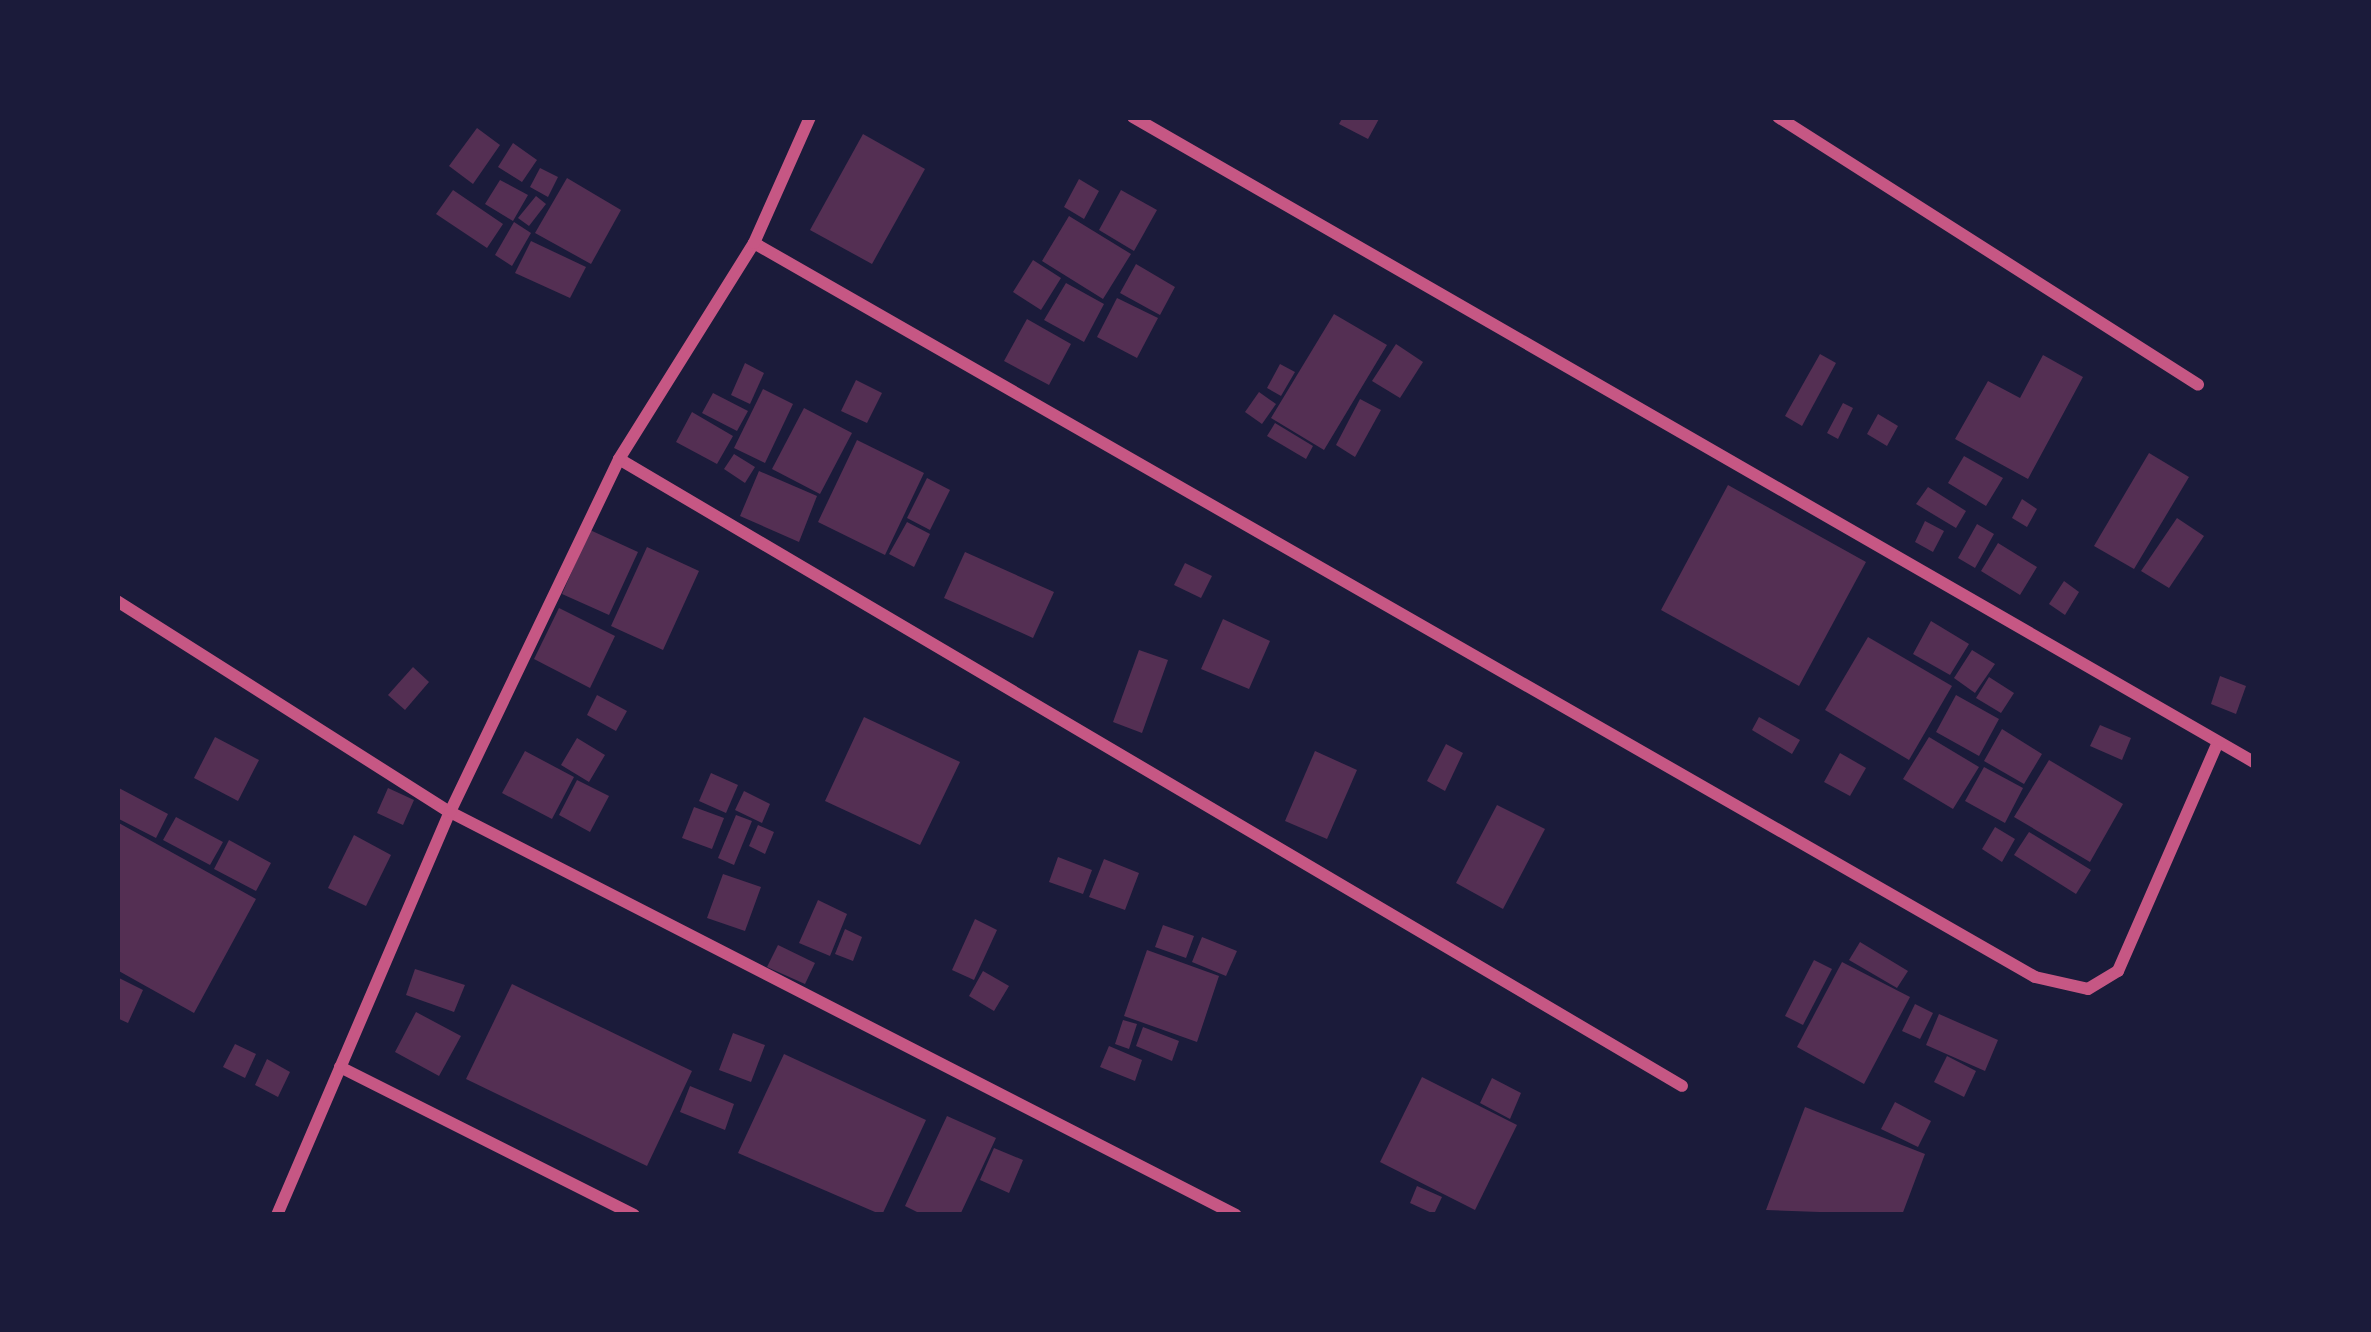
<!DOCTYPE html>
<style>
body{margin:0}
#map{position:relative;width:2371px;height:1332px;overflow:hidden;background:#1b1b3a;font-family:Cabin,sans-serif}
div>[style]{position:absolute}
.building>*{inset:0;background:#542f53}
.minor>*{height:12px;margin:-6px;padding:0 6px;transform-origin:6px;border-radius:6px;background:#c65784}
span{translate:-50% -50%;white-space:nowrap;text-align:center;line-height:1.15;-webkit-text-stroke:9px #1b1b3a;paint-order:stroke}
.frame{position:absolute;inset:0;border:120px solid #1b1b3a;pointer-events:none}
</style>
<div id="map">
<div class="building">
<i style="clip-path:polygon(1343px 117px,1380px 117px,1368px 139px,1339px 124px)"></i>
<i style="clip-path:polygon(477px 128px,500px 145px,473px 184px,449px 166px)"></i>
<i style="clip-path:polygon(863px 134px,925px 169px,872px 264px,810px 230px)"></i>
<i style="clip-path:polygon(513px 143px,537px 160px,522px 182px,498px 167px)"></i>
<i style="clip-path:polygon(540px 168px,558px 177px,548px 197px,530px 187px)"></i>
<i style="clip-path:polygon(567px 178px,621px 210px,591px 264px,535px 233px)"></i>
<i style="clip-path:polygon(1079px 179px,1099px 191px,1084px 219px,1064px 207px)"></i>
<i style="clip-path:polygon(500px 180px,528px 195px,513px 221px,485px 204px)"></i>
<i style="clip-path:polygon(453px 190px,503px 224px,487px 248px,436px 214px)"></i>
<i style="clip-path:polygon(1121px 190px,1157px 210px,1134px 251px,1099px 230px)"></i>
<i style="clip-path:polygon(536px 196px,546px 204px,529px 226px,518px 218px)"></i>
<i style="clip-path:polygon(1069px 216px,1131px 254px,1103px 299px,1042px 261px)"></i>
<i style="clip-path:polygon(514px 222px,531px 233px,512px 266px,495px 255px)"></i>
<i style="clip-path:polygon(531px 241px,586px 267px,570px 298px,515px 273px)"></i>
<i style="clip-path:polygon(1033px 260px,1061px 278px,1041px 310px,1013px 292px)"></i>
<i style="clip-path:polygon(1136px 264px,1175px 287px,1160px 315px,1120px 293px)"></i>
<i style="clip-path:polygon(1066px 283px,1104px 304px,1084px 342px,1044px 320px)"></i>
<i style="clip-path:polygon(1117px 298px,1158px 318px,1137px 358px,1097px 337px)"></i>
<i style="clip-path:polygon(1334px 314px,1387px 345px,1324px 450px,1271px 418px)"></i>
<i style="clip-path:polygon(1027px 319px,1071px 344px,1049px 385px,1004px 361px)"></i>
<i style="clip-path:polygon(1396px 344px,1423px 362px,1400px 398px,1372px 381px)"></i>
<i style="clip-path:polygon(1820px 354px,1836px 363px,1802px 426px,1785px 416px)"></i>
<i style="clip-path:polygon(2043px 355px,2083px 377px,2028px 479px,1955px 439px,1988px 381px,2020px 398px)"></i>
<i style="clip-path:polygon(745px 363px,764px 373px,750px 404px,731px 395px)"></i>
<i style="clip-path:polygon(1280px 364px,1295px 372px,1281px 396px,1267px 388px)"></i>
<i style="clip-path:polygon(856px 380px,882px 393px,867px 423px,841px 411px)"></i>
<i style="clip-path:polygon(763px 389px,793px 404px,765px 463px,734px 448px)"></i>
<i style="clip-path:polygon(1259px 392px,1276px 404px,1262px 424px,1245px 412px)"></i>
<i style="clip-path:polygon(713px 393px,748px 411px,737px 431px,702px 413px)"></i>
<i style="clip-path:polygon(1360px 399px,1381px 410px,1355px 457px,1336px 445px)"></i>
<i style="clip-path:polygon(1843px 403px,1853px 408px,1838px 439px,1827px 433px)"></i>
<i style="clip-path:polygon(804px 408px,852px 433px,820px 494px,772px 469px)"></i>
<i style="clip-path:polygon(692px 412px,733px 436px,717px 464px,676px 442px)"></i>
<i style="clip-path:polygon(1878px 414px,1898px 426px,1887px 446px,1867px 434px)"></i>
<i style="clip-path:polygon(1275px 423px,1313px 446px,1306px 459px,1267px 436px)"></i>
<i style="clip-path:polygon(857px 440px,924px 473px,885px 555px,818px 522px)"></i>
<i style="clip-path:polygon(2149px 453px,2189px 477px,2134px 569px,2094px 546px)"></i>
<i style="clip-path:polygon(734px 454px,755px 467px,745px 483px,724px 469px)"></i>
<i style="clip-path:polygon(1964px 456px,2003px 478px,1986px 506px,1948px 483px)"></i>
<i style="clip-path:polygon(759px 471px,817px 496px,799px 542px,740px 516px)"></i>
<i style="clip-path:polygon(927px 478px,950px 490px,930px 530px,907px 518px)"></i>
<i style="clip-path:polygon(1728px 485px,1866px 562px,1799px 686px,1661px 610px)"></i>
<i style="clip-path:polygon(1928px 487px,1966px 511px,1956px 528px,1916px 504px)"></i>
<i style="clip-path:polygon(2022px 499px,2037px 509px,2027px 527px,2012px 518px)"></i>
<i style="clip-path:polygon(2177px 518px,2204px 536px,2169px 588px,2141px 571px)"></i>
<i style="clip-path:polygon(1925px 521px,1944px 531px,1933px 552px,1915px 542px)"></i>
<i style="clip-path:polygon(907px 522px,930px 534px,914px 567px,889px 554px)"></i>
<i style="clip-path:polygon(1977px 524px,1994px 534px,1975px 568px,1958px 558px)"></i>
<i style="clip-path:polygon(590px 530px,638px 552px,609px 615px,562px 594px)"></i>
<i style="clip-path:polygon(1998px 543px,2037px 567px,2020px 595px,1981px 571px)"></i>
<i style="clip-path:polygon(647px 547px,699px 571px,663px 650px,611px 626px)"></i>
<i style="clip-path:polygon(965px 552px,1054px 592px,1033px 638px,944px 598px)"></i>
<i style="clip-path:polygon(1185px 563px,1212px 576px,1201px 598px,1174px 585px)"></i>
<i style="clip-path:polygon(2064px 581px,2079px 592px,2065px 615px,2049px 604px)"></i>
<i style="clip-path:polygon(559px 608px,615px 636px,590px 688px,534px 659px)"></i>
<i style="clip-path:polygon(1223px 619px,1270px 641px,1249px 689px,1201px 669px)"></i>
<i style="clip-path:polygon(1931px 621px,1969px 644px,1950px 675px,1913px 654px)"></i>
<i style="clip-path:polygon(1868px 637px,1952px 686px,1909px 760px,1825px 710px)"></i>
<i style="clip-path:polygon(1139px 650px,1168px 660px,1142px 733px,1113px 722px)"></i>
<i style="clip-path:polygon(1972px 650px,1995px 664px,1975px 693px,1954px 678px)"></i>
<i style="clip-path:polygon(413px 667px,429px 682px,405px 710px,388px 695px)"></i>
<i style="clip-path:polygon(2220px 676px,2246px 686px,2236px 714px,2211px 704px)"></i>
<i style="clip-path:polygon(1989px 677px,2014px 693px,2001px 713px,1976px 698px)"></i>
<i style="clip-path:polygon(597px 695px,627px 711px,616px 731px,587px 715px)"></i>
<i style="clip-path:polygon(1956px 695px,1999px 719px,1979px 756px,1936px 732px)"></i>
<i style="clip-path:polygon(864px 717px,960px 762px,920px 845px,825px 801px)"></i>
<i style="clip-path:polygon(1759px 717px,1800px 740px,1792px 754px,1752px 730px)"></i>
<i style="clip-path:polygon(2100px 725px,2131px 738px,2122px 760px,2090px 746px)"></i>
<i style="clip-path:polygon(2002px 729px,2042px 754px,2024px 784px,1984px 761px)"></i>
<i style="clip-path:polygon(215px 737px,259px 760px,238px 801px,194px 778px)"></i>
<i style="clip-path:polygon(1929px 737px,1979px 767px,1953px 809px,1903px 779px)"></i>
<i style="clip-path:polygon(577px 738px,605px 755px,589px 782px,561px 765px)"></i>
<i style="clip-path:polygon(1446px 744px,1463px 753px,1445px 791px,1427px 781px)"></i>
<i style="clip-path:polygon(525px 751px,574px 777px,552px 819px,502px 793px)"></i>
<i style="clip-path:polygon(1315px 751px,1357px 770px,1327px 839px,1285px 821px)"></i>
<i style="clip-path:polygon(1840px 753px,1866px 768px,1850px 796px,1824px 782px)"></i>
<i style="clip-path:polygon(2049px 760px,2123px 804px,2090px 862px,2014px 817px)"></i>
<i style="clip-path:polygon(1984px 767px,2023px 788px,2005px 823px,1965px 801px)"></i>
<i style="clip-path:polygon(711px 773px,738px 785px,726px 813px,699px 801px)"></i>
<i style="clip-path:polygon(577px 780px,609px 796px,590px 832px,559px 815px)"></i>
<i style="clip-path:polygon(117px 787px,168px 814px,156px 838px,117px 818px)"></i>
<i style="clip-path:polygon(388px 788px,414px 800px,403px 825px,377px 813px)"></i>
<i style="clip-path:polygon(744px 791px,770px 804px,762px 823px,735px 810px)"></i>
<i style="clip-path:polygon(1497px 805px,1545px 829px,1503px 909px,1456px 883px)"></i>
<i style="clip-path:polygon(694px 807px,724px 818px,712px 849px,682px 838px)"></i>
<i style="clip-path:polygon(736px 815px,752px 821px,734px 865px,718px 858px)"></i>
<i style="clip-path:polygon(176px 817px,223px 842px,210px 865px,163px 840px)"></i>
<i style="clip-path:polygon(117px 822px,256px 899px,194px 1013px,117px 970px)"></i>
<i style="clip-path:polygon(758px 825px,774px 832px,765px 854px,749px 846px)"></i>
<i style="clip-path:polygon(1995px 827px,2015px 839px,2002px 862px,1982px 849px)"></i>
<i style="clip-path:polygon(2029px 832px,2091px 870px,2076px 894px,2014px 855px)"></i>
<i style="clip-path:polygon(354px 835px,391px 855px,366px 906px,328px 888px)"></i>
<i style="clip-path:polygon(229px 840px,271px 863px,256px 891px,214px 869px)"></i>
<i style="clip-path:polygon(1058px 857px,1092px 870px,1083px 894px,1049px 882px)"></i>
<i style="clip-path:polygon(1104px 859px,1139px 873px,1125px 910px,1089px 897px)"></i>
<i style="clip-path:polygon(723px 874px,761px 887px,745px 931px,707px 918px)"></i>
<i style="clip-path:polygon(818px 900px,847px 914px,830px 956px,799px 943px)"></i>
<i style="clip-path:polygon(975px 919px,997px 930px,974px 980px,952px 970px)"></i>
<i style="clip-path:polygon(1163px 925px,1194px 936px,1186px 958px,1155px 947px)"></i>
<i style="clip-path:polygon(845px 929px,862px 937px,853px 961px,835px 954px)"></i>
<i style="clip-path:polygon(1202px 937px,1237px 951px,1226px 976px,1192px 962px)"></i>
<i style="clip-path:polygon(1860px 942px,1908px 971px,1897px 988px,1849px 960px)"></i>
<i style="clip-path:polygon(778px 945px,815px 963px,805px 984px,767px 967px)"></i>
<i style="clip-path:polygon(1147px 950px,1219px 976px,1197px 1042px,1124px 1016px)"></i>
<i style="clip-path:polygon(1814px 960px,1832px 969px,1803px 1025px,1785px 1016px)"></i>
<i style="clip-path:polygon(1842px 962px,1910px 997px,1864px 1084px,1797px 1047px)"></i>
<i style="clip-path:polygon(415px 969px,465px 985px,454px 1012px,406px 995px)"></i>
<i style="clip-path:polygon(983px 971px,1009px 986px,994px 1011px,969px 996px)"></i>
<i style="clip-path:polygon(117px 977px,143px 990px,128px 1023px,117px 1018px)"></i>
<i style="clip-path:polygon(512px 984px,692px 1071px,647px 1166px,466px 1079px)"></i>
<i style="clip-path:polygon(1915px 1004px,1933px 1013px,1920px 1039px,1902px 1031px)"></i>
<i style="clip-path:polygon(416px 1012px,461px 1036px,439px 1076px,395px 1052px)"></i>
<i style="clip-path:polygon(1939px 1014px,1998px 1040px,1985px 1071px,1926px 1045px)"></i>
<i style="clip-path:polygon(1123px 1020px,1137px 1024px,1129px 1049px,1115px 1044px)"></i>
<i style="clip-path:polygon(1143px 1027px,1179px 1041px,1172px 1061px,1136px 1046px)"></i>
<i style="clip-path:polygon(733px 1033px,765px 1045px,751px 1082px,719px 1070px)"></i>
<i style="clip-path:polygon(235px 1044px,256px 1054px,245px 1078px,223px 1067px)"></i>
<i style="clip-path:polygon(1109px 1046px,1142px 1060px,1135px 1081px,1100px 1067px)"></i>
<i style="clip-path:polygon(784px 1054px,926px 1120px,882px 1215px,738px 1153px)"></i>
<i style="clip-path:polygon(1947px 1056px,1976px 1071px,1964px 1097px,1934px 1082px)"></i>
<i style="clip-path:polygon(267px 1059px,290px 1072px,278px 1097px,255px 1085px)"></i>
<i style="clip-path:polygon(1422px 1077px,1517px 1125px,1475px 1210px,1380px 1162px)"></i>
<i style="clip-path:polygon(1492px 1078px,1521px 1093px,1510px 1119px,1480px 1103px)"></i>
<i style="clip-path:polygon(690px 1086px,734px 1104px,725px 1130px,680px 1112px)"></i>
<i style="clip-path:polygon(1895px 1102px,1931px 1121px,1918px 1147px,1881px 1129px)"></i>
<i style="clip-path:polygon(1805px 1107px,1925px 1154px,1902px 1215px,1766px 1210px)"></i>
<i style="clip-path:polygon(947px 1116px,996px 1138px,960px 1215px,923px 1215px,905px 1206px)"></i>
<i style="clip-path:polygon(994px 1148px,1023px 1160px,1009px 1193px,980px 1180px)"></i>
<i style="clip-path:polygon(1417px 1186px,1442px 1197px,1434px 1214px,1410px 1203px)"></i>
</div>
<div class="minor">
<i style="left:1133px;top:117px;width:1293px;rotate:29.92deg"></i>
<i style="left:1778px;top:117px;width:498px;rotate:32.5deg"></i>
<i style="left:754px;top:243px;width:1476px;rotate:29.81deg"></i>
<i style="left:2035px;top:977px;width:54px;rotate:12.8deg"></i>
<i style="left:2088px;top:989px;width:35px;rotate:-31deg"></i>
<i style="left:2118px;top:971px;width:250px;rotate:-66.4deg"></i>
<i style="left:619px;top:459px;width:1234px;rotate:30.53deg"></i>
<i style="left:117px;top:601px;width:394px;rotate:32.4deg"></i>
<i style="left:450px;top:812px;width:883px;rotate:27.15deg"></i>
<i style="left:340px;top:1067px;width:329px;rotate:26.7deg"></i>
<i style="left:277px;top:1215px;width:439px;rotate:-66.8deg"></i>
<i style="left:450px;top:812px;width:391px;rotate:-64.4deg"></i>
<i style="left:619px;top:459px;width:255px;rotate:-58deg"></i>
<i style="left:754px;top:243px;width:138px;rotate:-66deg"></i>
</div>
<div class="frame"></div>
</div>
